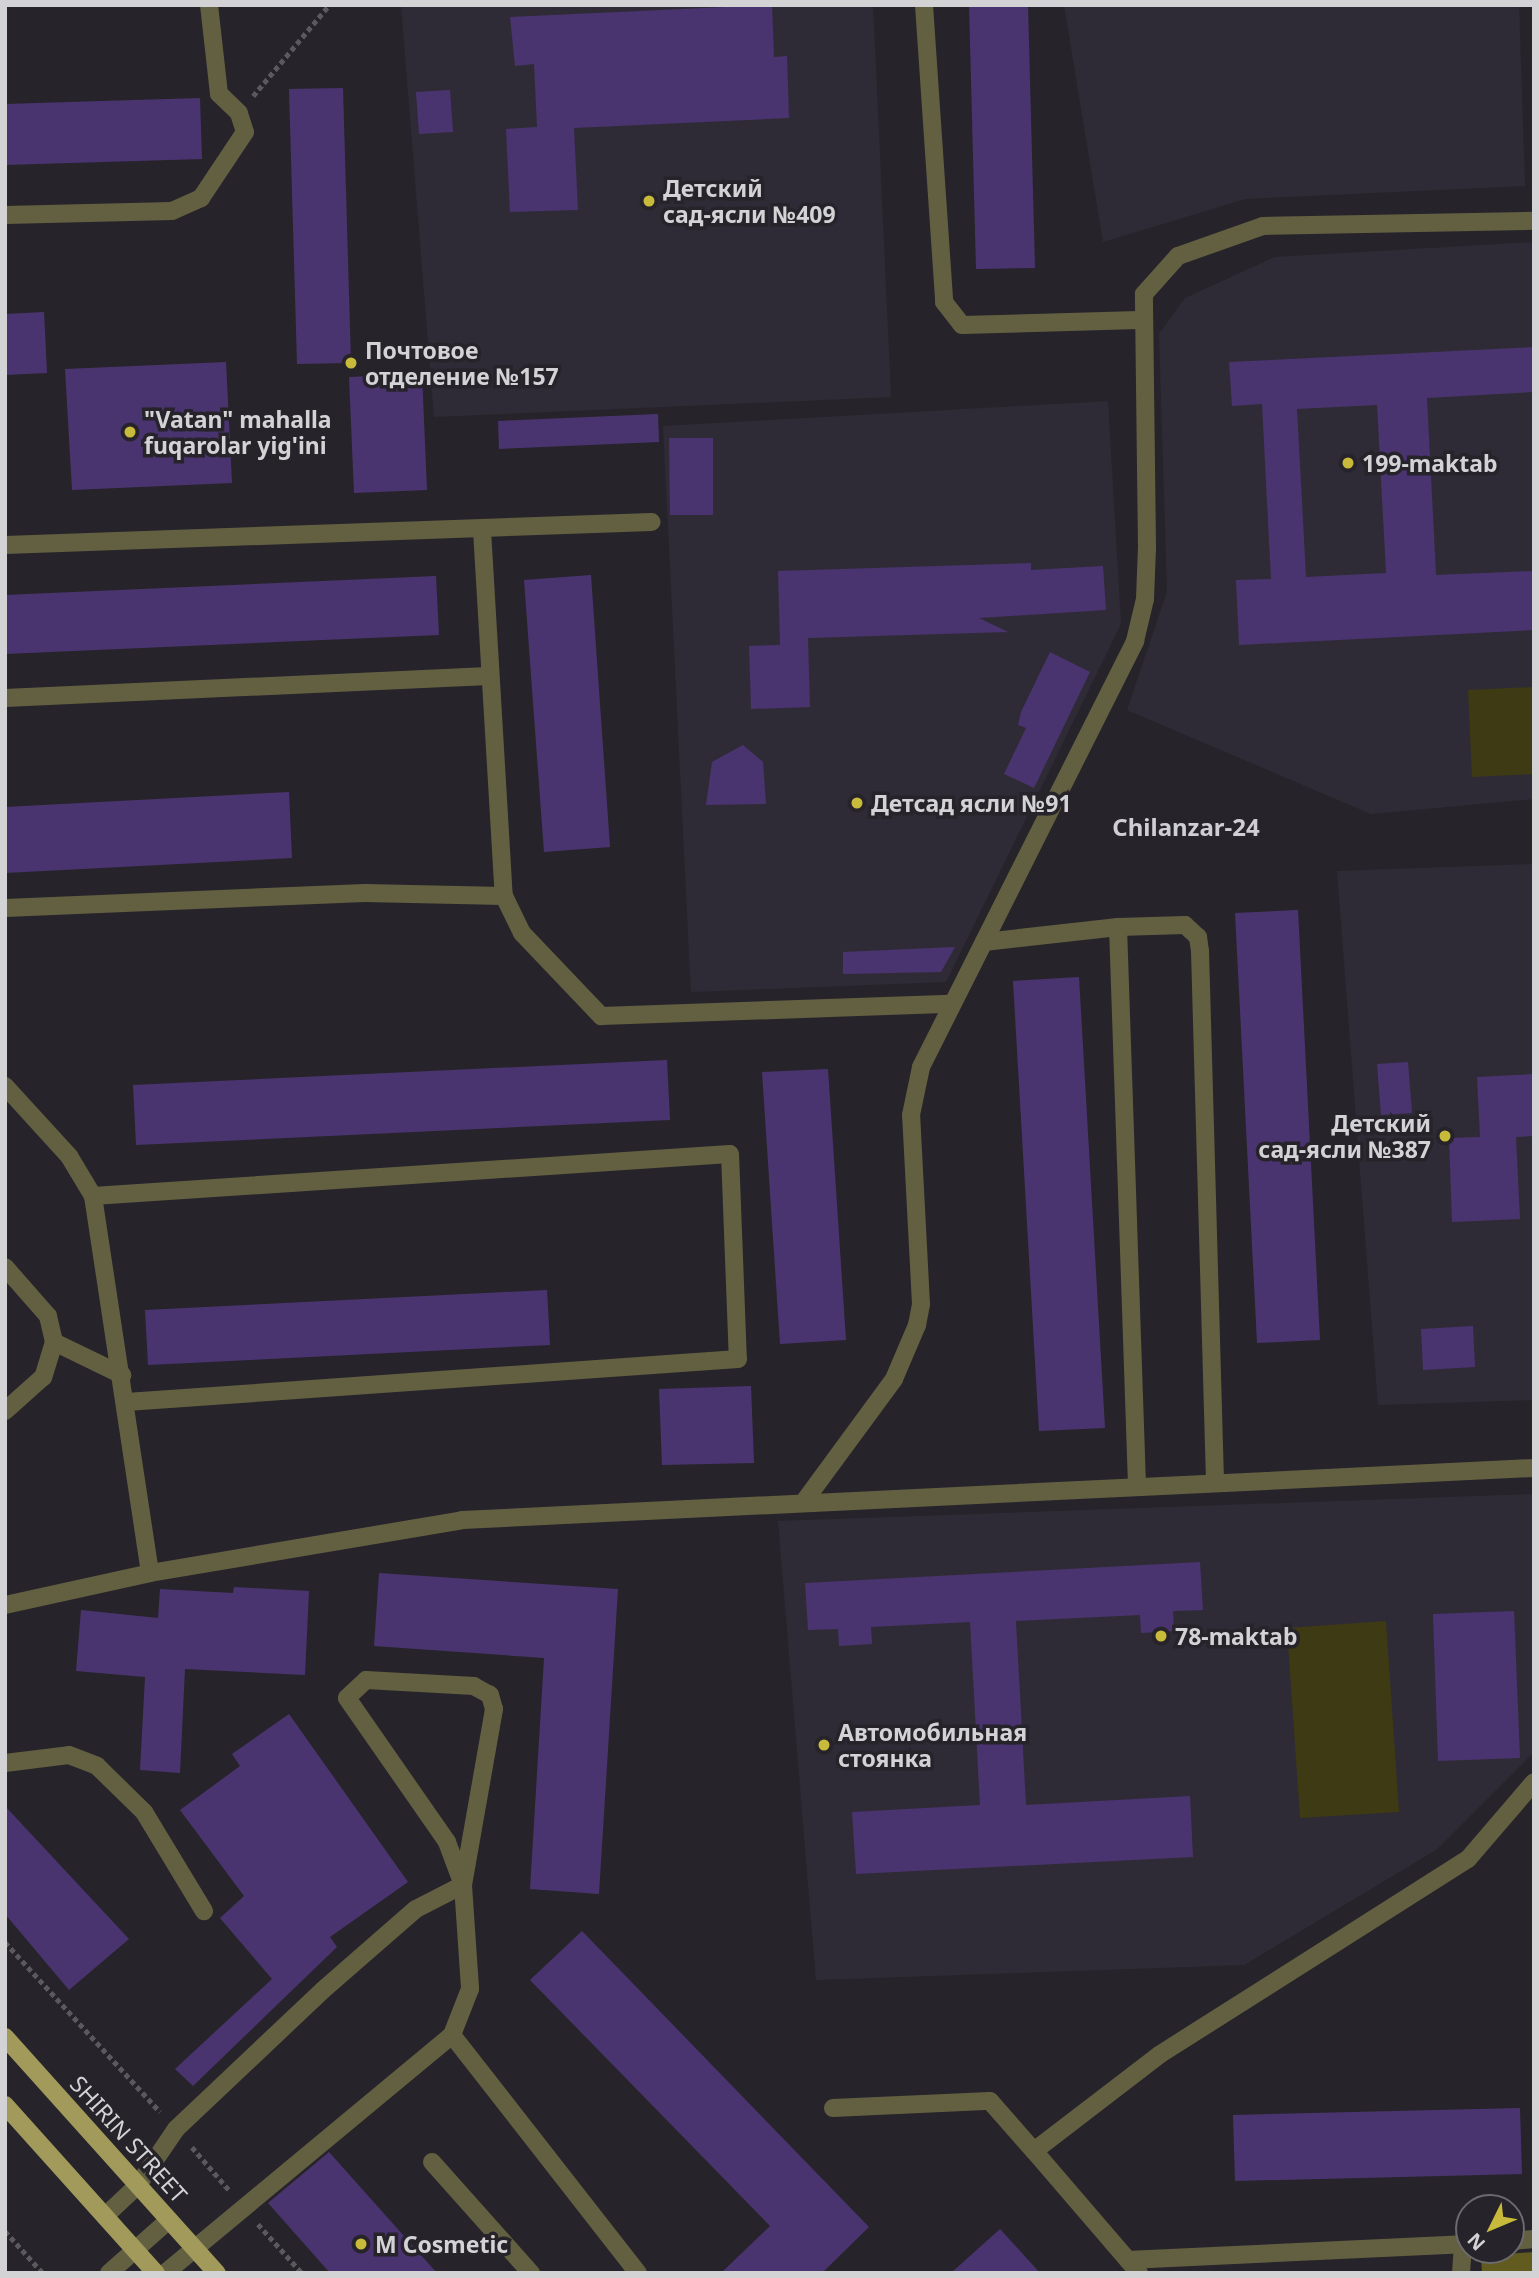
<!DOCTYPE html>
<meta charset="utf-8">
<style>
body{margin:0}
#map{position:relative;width:1539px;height:2278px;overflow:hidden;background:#26242a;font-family:"Noto Sans",sans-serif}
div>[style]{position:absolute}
.built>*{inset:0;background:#2f2b36}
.green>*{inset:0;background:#3e3a14}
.forest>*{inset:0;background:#625b1f}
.building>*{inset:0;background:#4a346f}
.path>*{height:4.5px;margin-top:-2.25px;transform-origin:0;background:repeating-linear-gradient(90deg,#5b595e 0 5px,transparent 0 8.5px)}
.minor>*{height:18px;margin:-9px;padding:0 9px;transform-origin:9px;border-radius:9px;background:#636042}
.major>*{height:18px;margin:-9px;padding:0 9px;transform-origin:9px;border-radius:9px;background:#a19a5a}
.dots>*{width:19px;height:19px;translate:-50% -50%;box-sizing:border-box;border:4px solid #26242a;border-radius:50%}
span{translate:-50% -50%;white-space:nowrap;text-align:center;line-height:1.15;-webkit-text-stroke:7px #26242a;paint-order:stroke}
.poi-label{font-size:23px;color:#d3d2d5;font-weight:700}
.left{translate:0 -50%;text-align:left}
.right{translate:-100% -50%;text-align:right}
.street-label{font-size:23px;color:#d3d2d5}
.neighbourhood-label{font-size:24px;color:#d0ced5;font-weight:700}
.frame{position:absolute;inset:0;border:7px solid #d3d2d5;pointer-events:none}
.north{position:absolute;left:1455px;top:2194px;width:70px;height:70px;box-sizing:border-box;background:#26242a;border:2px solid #6b6a6e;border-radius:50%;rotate:227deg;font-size:19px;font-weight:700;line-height:28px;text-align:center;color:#d3d2d5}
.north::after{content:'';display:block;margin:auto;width:24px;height:32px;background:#c8bb3b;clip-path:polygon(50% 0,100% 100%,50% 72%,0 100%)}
</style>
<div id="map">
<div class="built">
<i style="clip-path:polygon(401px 5px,873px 5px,891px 397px,434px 417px)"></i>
<i style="clip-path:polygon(1064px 5px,1519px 5px,1525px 186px,1245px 199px,1103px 242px)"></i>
<i style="clip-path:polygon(1534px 242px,1534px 799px,1371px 814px,1127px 710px,1167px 592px,1159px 334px,1185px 298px,1275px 257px)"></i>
<i style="clip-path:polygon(1108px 401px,1121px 624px,946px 982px,691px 992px,663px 426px)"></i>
<i style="clip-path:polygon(1534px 864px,1534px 1400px,1378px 1405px,1337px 871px)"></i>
<i style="clip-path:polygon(1534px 1494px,1534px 1752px,1436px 1850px,1244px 1965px,816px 1980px,778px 1521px)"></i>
</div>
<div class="green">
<i style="clip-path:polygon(1534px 687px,1534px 774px,1472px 777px,1468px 690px)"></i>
<i style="clip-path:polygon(1386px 1621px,1399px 1812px,1300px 1818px,1287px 1628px)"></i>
</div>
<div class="forest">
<i style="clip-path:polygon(1534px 2252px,1534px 2273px,1482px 2273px,1481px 2256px)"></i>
</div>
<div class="building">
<i style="clip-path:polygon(772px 5px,774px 57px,787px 56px,789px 118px,574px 128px,578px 210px,510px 212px,506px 129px,537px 127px,534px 64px,515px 66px,510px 17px)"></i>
<i style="clip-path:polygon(969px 5px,1028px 5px,1035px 268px,976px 269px)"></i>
<i style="clip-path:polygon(343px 88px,351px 363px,297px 364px,289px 89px)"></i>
<i style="clip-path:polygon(450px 90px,453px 132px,419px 134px,416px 92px)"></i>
<i style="clip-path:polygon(200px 98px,202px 159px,5px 165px,5px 104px)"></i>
<i style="clip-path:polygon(44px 312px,47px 373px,5px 375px,5px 314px)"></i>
<i style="clip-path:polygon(evenodd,1534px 347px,1534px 392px,1427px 398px,1436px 575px,1534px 571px,1534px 630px,1239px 645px,1236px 580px,1271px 579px,1262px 404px,1232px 406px,1229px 362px,1534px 347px,1377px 405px,1386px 573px,1306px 577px,1297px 409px,1377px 405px)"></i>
<i style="clip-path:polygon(226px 362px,232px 483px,72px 490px,65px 369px)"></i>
<i style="clip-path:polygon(422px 374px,427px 490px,354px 493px,349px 377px)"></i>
<i style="clip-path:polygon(658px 414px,659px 442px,499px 449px,498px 421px)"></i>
<i style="clip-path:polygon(669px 438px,713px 438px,713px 515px,670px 515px)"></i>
<i style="clip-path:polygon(1031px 563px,1031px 570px,1103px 566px,1106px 610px,979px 618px,1008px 632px,808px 638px,810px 707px,751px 709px,749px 646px,780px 645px,778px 571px)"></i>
<i style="clip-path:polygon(591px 575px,610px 847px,544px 852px,524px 580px)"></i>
<i style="clip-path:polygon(436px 576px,439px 635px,5px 654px,5px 595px)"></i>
<i style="clip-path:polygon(1050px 652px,1090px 672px,1034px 788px,1004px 774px,1026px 728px,1018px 725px,1021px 712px)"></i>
<i style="clip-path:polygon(743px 745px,763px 762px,766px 804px,706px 805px,712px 762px)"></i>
<i style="clip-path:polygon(289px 792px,292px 858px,5px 873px,5px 807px)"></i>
<i style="clip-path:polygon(1298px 910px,1320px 1340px,1257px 1343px,1235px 913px)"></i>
<i style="clip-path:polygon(955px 947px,941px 972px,843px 974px,843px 952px)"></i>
<i style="clip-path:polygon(1079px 977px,1105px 1428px,1039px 1431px,1013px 981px)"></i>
<i style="clip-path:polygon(667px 1060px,670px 1120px,136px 1145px,133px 1085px)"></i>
<i style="clip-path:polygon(1408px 1062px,1412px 1113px,1381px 1115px,1377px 1064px)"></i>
<i style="clip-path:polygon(828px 1069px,846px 1340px,780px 1344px,762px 1072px)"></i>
<i style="clip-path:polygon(1534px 1074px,1534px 1136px,1516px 1137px,1520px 1219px,1452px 1222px,1449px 1138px,1480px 1137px,1477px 1077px)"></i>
<i style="clip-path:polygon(547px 1290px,550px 1345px,148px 1365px,145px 1310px)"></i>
<i style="clip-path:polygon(1473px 1326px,1475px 1367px,1423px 1370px,1421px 1329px)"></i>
<i style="clip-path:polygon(751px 1386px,754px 1463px,662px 1465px,659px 1389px)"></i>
<i style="clip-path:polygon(1200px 1562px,1203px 1610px,1173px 1611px,1174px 1631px,1141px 1633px,1140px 1615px,1016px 1621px,1026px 1805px,1190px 1796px,1193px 1857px,856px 1874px,852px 1812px,980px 1805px,970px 1622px,871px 1627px,872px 1644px,839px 1646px,838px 1629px,808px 1630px,805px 1583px)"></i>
<i style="clip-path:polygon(379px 1573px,618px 1589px,599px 1894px,530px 1889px,544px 1658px,374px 1646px)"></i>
<i style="clip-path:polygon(234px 1587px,309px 1591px,305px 1675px,185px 1669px,180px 1773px,140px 1770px,145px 1677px,76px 1671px,81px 1610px,158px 1618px,160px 1589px,233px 1593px)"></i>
<i style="clip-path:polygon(1514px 1611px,1520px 1758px,1438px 1761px,1433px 1614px)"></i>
<i style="clip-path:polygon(289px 1714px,408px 1882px,330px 1937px,337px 1947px,193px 2086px,175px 2069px,272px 1979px,220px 1918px,244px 1896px,180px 1810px,240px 1766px,232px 1754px)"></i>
<i style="clip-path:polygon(5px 1806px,129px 1939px,69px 1990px,5px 1914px)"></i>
<i style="clip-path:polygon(582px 1931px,869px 2227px,822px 2273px,721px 2273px,770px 2226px,530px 1980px)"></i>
<i style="clip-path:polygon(1520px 2108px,1522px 2174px,1235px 2181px,1233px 2115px)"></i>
<i style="clip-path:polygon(329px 2152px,437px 2273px,330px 2273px,268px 2203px)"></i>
<i style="clip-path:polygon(1000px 2229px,1040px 2273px,951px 2273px)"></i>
</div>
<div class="path">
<i style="left:253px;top:96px;width:119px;rotate:-50.1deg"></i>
<i style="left:5px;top:1942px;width:230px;rotate:47.6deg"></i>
<i style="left:192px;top:2147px;width:58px;rotate:49.2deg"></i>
<i style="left:258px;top:2224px;width:66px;rotate:48.1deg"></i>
<i style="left:5px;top:2231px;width:57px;rotate:47.9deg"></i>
</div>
<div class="minor">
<i style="left:924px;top:5px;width:298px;rotate:86.1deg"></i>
<i style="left:944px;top:302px;width:29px;rotate:52deg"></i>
<i style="left:962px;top:325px;width:177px;rotate:-1.6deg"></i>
<i style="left:5px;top:215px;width:167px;rotate:-1.4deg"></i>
<i style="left:172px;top:211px;width:32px;rotate:-24deg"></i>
<i style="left:201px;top:198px;width:79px;rotate:-56.3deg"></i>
<i style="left:245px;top:132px;width:20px;rotate:-108deg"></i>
<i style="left:239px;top:113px;width:28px;rotate:-136deg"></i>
<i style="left:219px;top:94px;width:90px;rotate:-96.4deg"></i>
<i style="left:482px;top:530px;width:367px;rotate:86.6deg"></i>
<i style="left:504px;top:896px;width:41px;rotate:64.1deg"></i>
<i style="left:522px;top:933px;width:115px;rotate:46.4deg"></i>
<i style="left:601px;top:1016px;width:350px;rotate:-2deg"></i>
<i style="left:5px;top:545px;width:647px;rotate:-2.04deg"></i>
<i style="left:5px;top:698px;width:484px;rotate:-2.6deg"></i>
<i style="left:5px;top:908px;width:360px;rotate:-2.4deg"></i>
<i style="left:365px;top:893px;width:139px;rotate:1.2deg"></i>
<i style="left:1118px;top:927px;width:67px;rotate:-1.7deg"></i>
<i style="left:1185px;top:925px;width:18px;rotate:43deg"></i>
<i style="left:1198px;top:937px;width:14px;rotate:82deg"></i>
<i style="left:1200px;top:951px;width:530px;rotate:88.38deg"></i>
<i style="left:984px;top:942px;width:135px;rotate:-6.4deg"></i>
<i style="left:1118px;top:927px;width:557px;rotate:88.05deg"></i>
<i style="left:5px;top:1086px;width:95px;rotate:47.6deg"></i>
<i style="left:69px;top:1156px;width:47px;rotate:59deg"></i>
<i style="left:93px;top:1196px;width:381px;rotate:81.4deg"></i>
<i style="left:93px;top:1196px;width:638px;rotate:-3.77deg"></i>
<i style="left:730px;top:1154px;width:205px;rotate:87.8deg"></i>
<i style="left:738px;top:1359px;width:613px;rotate:175.97deg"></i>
<i style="left:5px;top:1267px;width:65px;rotate:48.7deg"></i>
<i style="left:48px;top:1316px;width:27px;rotate:77deg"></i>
<i style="left:54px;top:1342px;width:37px;rotate:107deg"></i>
<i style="left:43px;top:1377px;width:51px;rotate:138.2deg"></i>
<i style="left:54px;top:1342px;width:76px;rotate:25.9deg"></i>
<i style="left:803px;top:1503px;width:154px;rotate:-53.7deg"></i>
<i style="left:894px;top:1379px;width:59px;rotate:-66.9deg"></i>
<i style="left:917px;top:1325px;width:21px;rotate:-79deg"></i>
<i style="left:921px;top:1304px;width:189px;rotate:-93deg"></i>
<i style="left:911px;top:1115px;width:49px;rotate:-78.2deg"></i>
<i style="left:921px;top:1067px;width:477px;rotate:-63.3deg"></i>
<i style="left:1135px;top:641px;width:43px;rotate:-76.6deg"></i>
<i style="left:1145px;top:599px;width:51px;rotate:-87.8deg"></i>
<i style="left:1147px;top:548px;width:254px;rotate:-90.7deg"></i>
<i style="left:1144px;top:294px;width:51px;rotate:-48.2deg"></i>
<i style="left:1178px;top:256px;width:90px;rotate:-19.4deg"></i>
<i style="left:1263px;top:226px;width:271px;rotate:-1.1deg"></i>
<i style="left:5px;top:1605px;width:148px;rotate:-12.4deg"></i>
<i style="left:150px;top:1573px;width:316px;rotate:-9.6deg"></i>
<i style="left:462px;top:1520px;width:1073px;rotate:-2.78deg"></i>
<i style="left:5px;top:1763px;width:64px;rotate:-7.1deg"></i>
<i style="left:69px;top:1755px;width:30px;rotate:21deg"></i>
<i style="left:97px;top:1766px;width:66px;rotate:44.4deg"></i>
<i style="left:144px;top:1812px;width:116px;rotate:58.8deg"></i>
<i style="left:452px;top:2035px;width:302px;rotate:52deg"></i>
<i style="left:833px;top:2108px;width:157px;rotate:-2.6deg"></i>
<i style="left:990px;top:2101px;width:67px;rotate:48.7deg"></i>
<i style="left:432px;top:2162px;width:149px;rotate:48.3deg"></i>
<i style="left:105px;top:2216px;width:45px;rotate:-43.2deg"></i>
<i style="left:138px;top:2185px;width:68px;rotate:-55.8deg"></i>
<i style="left:176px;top:2129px;width:202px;rotate:-43.4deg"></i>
<i style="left:323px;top:1990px;width:123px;rotate:-41.1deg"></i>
<i style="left:416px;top:1909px;width:53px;rotate:-27.1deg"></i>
<i style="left:463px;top:1885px;width:179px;rotate:-80deg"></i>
<i style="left:494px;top:1709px;width:15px;rotate:-106deg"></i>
<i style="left:490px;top:1695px;width:18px;rotate:-151deg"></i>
<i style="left:474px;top:1686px;width:108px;rotate:-176.8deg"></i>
<i style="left:366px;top:1680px;width:26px;rotate:137deg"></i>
<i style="left:347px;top:1698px;width:175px;rotate:55.2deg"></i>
<i style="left:447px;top:1842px;width:46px;rotate:69.6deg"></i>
<i style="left:463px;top:1885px;width:104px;rotate:86.1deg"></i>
<i style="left:470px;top:1989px;width:49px;rotate:111.4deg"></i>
<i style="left:452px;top:2035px;width:373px;rotate:140.3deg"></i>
<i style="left:1511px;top:2241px;width:23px;rotate:-5deg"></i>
<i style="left:1128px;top:2260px;width:335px;rotate:-2.7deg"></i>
<i style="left:109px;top:2273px;width:80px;rotate:-41.5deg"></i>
<i style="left:1139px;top:2273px;width:161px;rotate:-130.7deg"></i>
<i style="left:1034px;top:2151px;width:158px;rotate:-37.5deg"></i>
<i style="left:1159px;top:2055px;width:366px;rotate:-32.4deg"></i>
<i style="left:1468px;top:1859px;width:101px;rotate:-49.4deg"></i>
<i style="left:1461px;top:2273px;width:29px;rotate:-86deg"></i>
<i style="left:1463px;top:2244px;width:6px"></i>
</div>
<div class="major">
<i style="left:5px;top:2037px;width:317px;rotate:48.1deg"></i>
<i style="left:5px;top:2105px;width:226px;rotate:48.1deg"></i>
</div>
<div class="dots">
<i style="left:649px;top:201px;background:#c8bb3b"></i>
<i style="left:351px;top:363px;background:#c8bb3b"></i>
<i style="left:130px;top:432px;background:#c8bb3b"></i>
<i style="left:1348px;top:463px;background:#c8bb3b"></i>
<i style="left:857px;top:803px;background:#c8bb3b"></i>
<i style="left:1445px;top:1136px;background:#c8bb3b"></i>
<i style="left:1161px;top:1636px;background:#c8bb3b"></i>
<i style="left:824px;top:1745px;background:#c8bb3b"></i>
<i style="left:361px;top:2244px;background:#c8bb3b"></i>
</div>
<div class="poi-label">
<span class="left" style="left:663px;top:201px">Детский<br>сад-ясли №409</span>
<span class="left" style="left:365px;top:363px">Почтовое<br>отделение №157</span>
<span class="left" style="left:144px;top:432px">"Vatan" mahalla<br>fuqarolar yig'ini</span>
<span class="left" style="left:1362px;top:463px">199-maktab</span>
<span class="left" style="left:871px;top:803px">Детсад ясли №91</span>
<span class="right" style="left:1431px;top:1136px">Детский<br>сад-ясли №387</span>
<span class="left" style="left:1175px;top:1636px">78-maktab</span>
<span class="left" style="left:838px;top:1745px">Автомобильная<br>стоянка</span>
<span class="left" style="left:375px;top:2244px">M Cosmetic</span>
</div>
<div class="street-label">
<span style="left:129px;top:2139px;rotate:48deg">SHIRIN STREET</span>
</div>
<div class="neighbourhood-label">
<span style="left:1186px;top:827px">Chilanzar-24</span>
</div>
<div class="frame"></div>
<div class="north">N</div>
</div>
